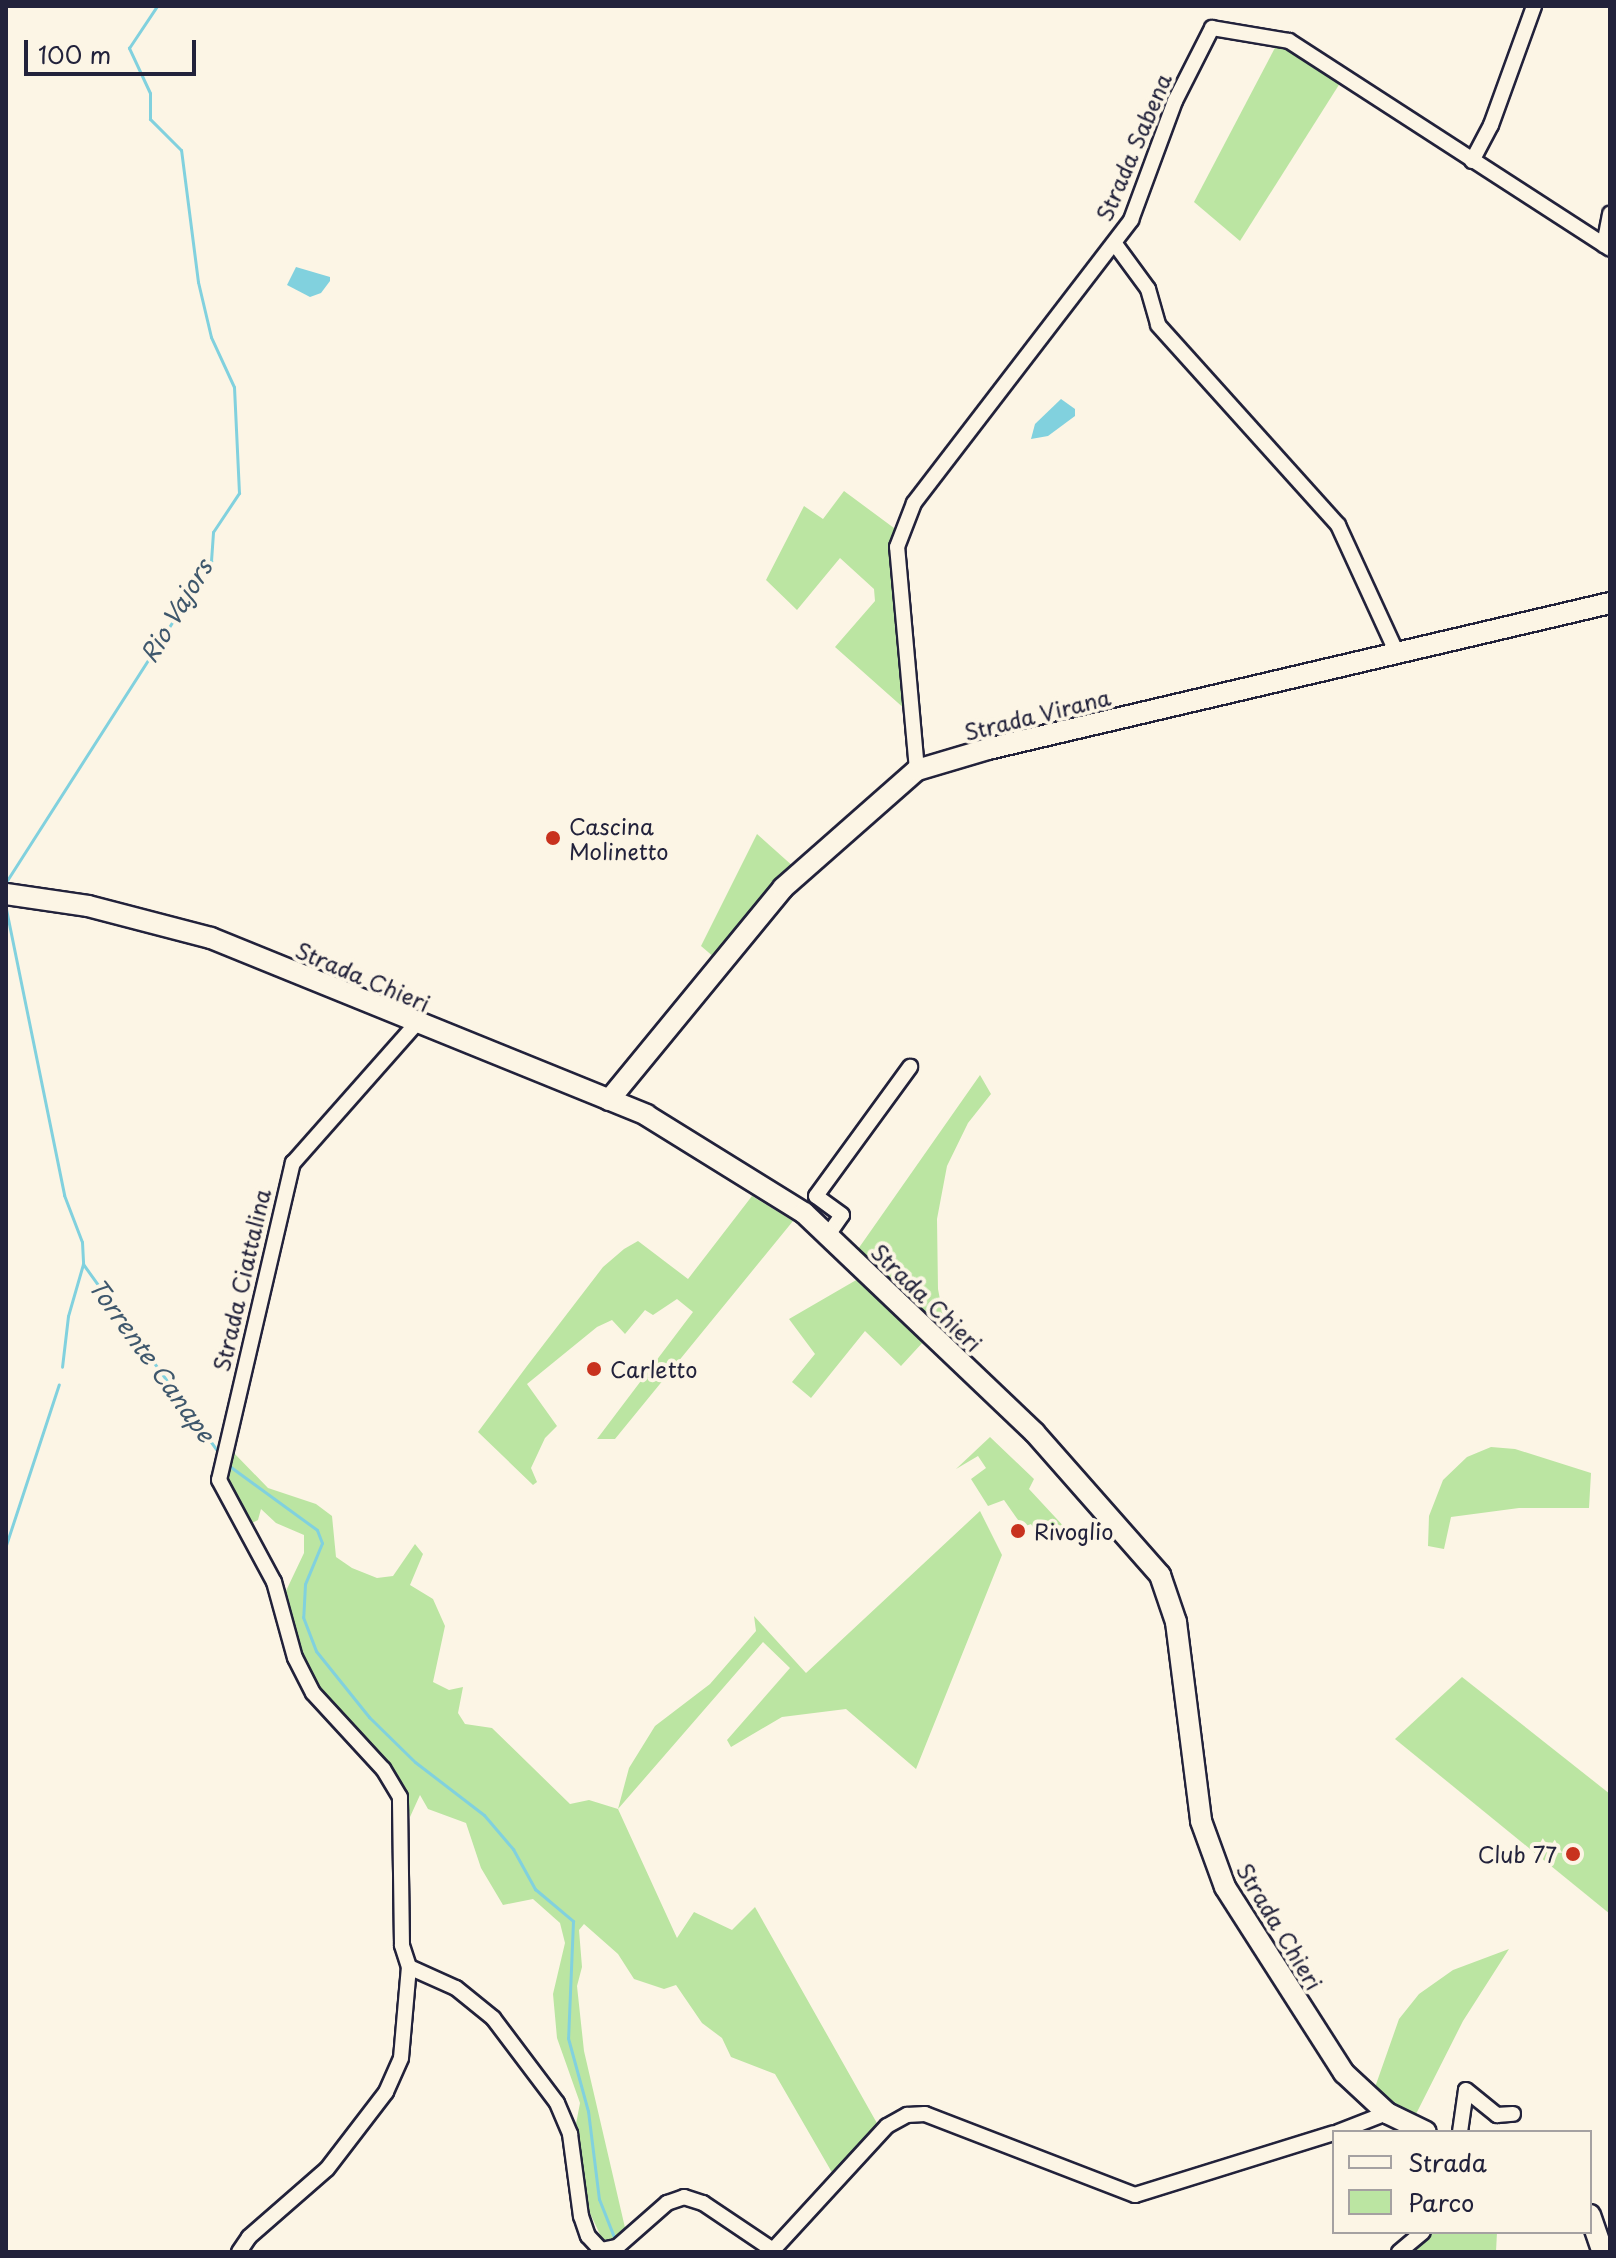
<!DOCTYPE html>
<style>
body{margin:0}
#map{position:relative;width:1616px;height:2258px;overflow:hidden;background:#fcf5e5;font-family:"Playpen Sans",sans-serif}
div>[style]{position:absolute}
.green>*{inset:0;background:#bbe5a2}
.water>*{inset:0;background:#81d1de}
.stream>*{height:3px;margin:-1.5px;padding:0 1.5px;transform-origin:1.5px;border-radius:1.5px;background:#81d1de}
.roads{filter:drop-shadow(2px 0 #22223b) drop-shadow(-2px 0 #22223b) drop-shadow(0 2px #22223b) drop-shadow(0 -2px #22223b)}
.street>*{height:14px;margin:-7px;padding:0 7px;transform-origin:7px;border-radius:7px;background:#fcf5e5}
.secondary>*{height:20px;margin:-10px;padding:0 10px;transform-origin:10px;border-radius:10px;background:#fcf5e5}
.dots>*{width:22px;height:22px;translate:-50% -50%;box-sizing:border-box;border:4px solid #fcf5e5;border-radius:50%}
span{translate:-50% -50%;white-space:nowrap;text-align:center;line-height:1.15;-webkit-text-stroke:8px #fcf5e5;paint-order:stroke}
.street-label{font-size:22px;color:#22223b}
.poi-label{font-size:22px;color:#22223b}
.left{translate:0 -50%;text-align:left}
.right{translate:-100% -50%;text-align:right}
.water-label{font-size:24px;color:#3e576c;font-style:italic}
.frame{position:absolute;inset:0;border:8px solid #22223b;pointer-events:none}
.legend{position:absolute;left:1332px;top:2130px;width:260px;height:104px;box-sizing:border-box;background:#fcf5e5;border:2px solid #a5a1a1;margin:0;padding:10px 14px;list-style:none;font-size:24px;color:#22223b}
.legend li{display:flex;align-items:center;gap:16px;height:40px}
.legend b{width:40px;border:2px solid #a5a1a1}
.scale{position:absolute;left:24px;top:40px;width:172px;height:36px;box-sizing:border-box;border:4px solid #22223b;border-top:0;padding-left:10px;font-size:24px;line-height:28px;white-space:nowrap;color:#22223b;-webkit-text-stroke:6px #fcf5e5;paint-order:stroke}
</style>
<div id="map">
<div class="green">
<i style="clip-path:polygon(1278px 42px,1342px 80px,1240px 241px,1194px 202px)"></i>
<i style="clip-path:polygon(844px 491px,898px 531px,893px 596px,906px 710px,835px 647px,875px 601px,874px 589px,840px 558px,797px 610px,766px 580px,804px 506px,823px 519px)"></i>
<i style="clip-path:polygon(757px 834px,795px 868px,715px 958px,701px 946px)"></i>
<i style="clip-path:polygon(980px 1075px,991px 1094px,968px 1123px,947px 1166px,937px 1219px,938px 1289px,947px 1337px,856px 1252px)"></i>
<i style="clip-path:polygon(752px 1196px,793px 1221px,615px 1439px,597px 1439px,693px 1312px,677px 1299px,653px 1315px,645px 1310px,625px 1334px,612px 1320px,597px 1327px,527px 1384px,557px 1426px,545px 1438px,531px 1468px,537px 1482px,533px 1485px,478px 1432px,527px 1366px,603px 1267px,624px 1249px,638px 1241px,688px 1279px)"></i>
<i style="clip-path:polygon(858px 1279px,924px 1341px,901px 1366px,865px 1331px,811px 1398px,792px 1382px,815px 1354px,789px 1319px)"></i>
<i style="clip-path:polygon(990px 1437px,1034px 1479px,1029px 1489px,1068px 1531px,1059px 1533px,1047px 1522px,1034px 1529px,1031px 1524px,1023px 1527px,1004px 1500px,988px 1506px,971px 1479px,986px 1468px,978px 1456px,956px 1469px)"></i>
<i style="clip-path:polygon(1491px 1447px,1515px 1449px,1591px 1473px,1589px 1508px,1519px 1508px,1451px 1517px,1444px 1549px,1428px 1546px,1429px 1516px,1443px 1480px,1467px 1457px)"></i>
<i style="clip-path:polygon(232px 1451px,268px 1488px,316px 1504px,332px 1516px,336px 1557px,352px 1568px,377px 1578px,393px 1576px,415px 1544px,423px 1554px,410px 1585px,433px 1599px,445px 1626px,433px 1682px,449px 1690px,463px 1687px,458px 1713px,465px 1724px,492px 1728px,570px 1804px,589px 1800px,618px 1809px,629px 1768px,655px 1726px,710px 1684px,756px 1631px,754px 1616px,806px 1673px,980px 1511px,1002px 1555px,916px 1769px,846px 1709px,782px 1717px,731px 1747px,727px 1740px,790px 1668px,763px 1642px,618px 1809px,677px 1938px,694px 1912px,732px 1930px,755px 1907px,878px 2125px,834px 2176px,775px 2074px,731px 2057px,722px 2038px,702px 2023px,676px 1985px,664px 1989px,634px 1979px,618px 1954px,584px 1924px,579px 1930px,582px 1967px,577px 1986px,584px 2051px,626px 2232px,604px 2243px,581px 2194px,576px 2124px,580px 2103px,557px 2038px,553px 1994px,565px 1943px,560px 1923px,533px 1899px,503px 1905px,481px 1868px,466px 1823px,428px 1809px,420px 1795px,410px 1817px,407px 1797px,317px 1690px,299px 1654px,285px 1593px,304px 1553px,304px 1535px,276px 1523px,261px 1509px,258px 1520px,248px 1525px,227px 1476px)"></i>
<i style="clip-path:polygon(1462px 1677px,1610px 1794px,1610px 1914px,1395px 1739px)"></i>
<i style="clip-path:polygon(1509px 1949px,1463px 2021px,1413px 2120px,1373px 2093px,1399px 2019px,1419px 1994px,1453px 1970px)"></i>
<i style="clip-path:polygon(1427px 2232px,1497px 2232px,1496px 2252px,1406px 2252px)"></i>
</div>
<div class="water">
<i style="clip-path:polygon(296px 267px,330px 277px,330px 281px,321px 293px,310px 297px,287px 285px)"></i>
<i style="clip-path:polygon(1061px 399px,1075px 409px,1075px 416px,1048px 436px,1031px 439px,1035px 424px)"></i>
</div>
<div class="stream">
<i style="left:6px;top:882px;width:381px;rotate:-57.4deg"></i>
<i style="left:211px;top:561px;width:29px;rotate:-86deg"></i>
<i style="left:213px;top:532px;width:47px;rotate:-56.3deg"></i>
<i style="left:239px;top:493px;width:106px;rotate:-92.7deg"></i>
<i style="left:234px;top:387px;width:55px;rotate:-114.7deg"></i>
<i style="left:211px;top:337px;width:57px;rotate:-103.3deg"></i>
<i style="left:198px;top:282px;width:133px;rotate:-97.3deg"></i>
<i style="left:181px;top:150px;width:44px;rotate:-135deg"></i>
<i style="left:150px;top:119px;width:26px;rotate:-90deg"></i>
<i style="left:150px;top:93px;width:50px;rotate:-115deg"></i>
<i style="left:129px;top:48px;width:50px;rotate:-56.3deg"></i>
<i style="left:6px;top:909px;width:292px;rotate:78.5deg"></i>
<i style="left:64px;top:1195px;width:50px;rotate:69deg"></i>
<i style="left:82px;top:1242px;width:22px;rotate:87deg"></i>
<i style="left:83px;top:1264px;width:54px;rotate:106.1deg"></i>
<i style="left:68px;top:1316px;width:51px;rotate:96.7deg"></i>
<i style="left:83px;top:1264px;width:233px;rotate:54.3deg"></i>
<i style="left:228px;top:1465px;width:110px;rotate:36.1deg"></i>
<i style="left:317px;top:1530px;width:14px;rotate:69deg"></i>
<i style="left:322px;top:1543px;width:44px;rotate:112.5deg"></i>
<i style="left:305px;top:1584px;width:33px;rotate:93deg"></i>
<i style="left:303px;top:1617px;width:36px;rotate:69deg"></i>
<i style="left:316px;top:1651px;width:85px;rotate:51.2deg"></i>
<i style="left:369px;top:1717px;width:64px;rotate:44.4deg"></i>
<i style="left:415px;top:1762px;width:87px;rotate:37.5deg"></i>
<i style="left:484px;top:1815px;width:45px;rotate:49.5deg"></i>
<i style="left:513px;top:1849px;width:46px;rotate:61.2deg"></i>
<i style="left:535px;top:1889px;width:50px;rotate:40.1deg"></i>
<i style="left:573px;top:1921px;width:117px;rotate:92.4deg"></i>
<i style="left:568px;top:2038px;width:76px;rotate:74.7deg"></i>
<i style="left:588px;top:2111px;width:89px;rotate:82.9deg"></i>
<i style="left:599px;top:2199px;width:41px;rotate:68.5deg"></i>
<i style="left:6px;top:1545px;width:169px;rotate:-71.8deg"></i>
</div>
<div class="roads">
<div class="street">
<i style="left:1472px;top:161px;width:41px;rotate:-62.2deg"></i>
<i style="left:1491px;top:125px;width:127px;rotate:-70.1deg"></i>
<i style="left:1115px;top:244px;width:56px;rotate:53.7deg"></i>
<i style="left:1148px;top:289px;width:37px;rotate:74deg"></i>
<i style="left:1158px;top:325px;width:269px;rotate:48deg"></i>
<i style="left:1338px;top:525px;width:141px;rotate:65.3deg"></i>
<i style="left:1604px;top:245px;width:32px;rotate:-79deg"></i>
<i style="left:917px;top:770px;width:224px;rotate:-95.1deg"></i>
<i style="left:897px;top:547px;width:47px;rotate:-68.9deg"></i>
<i style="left:914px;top:503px;width:357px;rotate:-52.5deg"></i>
<i style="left:1131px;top:220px;width:127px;rotate:-69.7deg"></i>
<i style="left:1175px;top:101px;width:82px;rotate:-63.1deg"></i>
<i style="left:1212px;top:28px;width:78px;rotate:9.6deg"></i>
<i style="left:1289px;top:41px;width:382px;rotate:32.9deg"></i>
<i style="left:828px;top:1235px;width:24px;rotate:-55deg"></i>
<i style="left:842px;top:1215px;width:32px;rotate:-144deg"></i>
<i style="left:816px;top:1196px;width:160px;rotate:-53.9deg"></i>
<i style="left:409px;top:1967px;width:51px;rotate:24.1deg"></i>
<i style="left:456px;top:1988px;width:48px;rotate:39deg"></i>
<i style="left:493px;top:2018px;width:106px;rotate:53deg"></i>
<i style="left:557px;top:2103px;width:34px;rotate:67deg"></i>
<i style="left:570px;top:2134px;width:83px;rotate:82.4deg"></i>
<i style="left:581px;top:2216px;width:21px;rotate:71deg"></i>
<i style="left:588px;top:2236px;width:19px;rotate:47deg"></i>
<i style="left:601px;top:2250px;width:16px;rotate:-11deg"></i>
<i style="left:617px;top:2247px;width:67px;rotate:-41.3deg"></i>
<i style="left:667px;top:2203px;width:18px;rotate:-19deg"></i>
<i style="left:684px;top:2197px;width:20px;rotate:18deg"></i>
<i style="left:703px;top:2203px;width:84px;rotate:33.9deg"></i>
<i style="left:773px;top:2250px;width:168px;rotate:-47.4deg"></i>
<i style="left:887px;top:2126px;width:23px;rotate:-29deg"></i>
<i style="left:907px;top:2115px;width:18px;rotate:-3deg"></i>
<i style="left:925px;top:2114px;width:225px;rotate:21.1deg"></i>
<i style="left:1135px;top:2195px;width:208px;rotate:-17.3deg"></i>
<i style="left:1338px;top:2132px;width:53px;rotate:-21.2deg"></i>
<i style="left:1460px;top:2132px;width:42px;rotate:-81.9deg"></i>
<i style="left:1466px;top:2090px;width:40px;rotate:39deg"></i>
<i style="left:1497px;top:2115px;width:16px;rotate:-4deg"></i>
<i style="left:239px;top:2252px;width:18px;rotate:-56deg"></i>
<i style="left:249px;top:2237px;width:103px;rotate:-41.1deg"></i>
<i style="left:327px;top:2169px;width:97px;rotate:-52.5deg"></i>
<i style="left:386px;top:2092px;width:37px;rotate:-66deg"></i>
<i style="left:401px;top:2058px;width:91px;rotate:-85deg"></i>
<i style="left:409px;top:1967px;width:23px;rotate:-108deg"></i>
<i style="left:402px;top:1945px;width:148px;rotate:-90.8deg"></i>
<i style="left:400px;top:1797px;width:33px;rotate:-121deg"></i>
<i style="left:383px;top:1769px;width:103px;rotate:-132.6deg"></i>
<i style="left:313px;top:1693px;width:39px;rotate:-117deg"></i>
<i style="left:295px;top:1658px;width:79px;rotate:-105.4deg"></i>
<i style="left:274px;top:1582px;width:116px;rotate:-118.3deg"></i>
<i style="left:219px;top:1480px;width:326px;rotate:-76.9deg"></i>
<i style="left:293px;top:1163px;width:184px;rotate:-48.5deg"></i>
<i style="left:1399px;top:2252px;width:31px;rotate:-40deg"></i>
</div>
<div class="secondary">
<i style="left:6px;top:894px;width:83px;rotate:8.3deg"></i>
<i style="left:88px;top:906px;width:127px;rotate:14.6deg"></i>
<i style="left:211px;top:938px;width:470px;rotate:22.1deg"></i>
<i style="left:646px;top:1115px;width:186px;rotate:31.8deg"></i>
<i style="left:804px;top:1213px;width:318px;rotate:43.6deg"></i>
<i style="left:1034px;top:1432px;width:191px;rotate:48.6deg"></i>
<i style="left:1160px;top:1575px;width:50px;rotate:71.2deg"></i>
<i style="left:1176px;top:1622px;width:201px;rotate:82.8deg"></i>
<i style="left:1201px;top:1821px;width:70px;rotate:70deg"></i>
<i style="left:1225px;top:1887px;width:221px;rotate:57.4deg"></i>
<i style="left:1344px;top:2073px;width:59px;rotate:42.9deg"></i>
<i style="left:1387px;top:2113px;width:43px;rotate:26deg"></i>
<i style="left:609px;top:1100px;width:274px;rotate:-50.6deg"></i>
<i style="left:783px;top:888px;width:179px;rotate:-41.4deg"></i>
<i style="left:917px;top:770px;width:74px;rotate:-16.5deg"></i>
<i style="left:988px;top:749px;width:639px;rotate:-13.21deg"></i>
<i style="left:1590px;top:2215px;width:39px;rotate:71deg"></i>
</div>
</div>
<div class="dots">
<i style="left:553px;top:838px;background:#c8321e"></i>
<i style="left:594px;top:1369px;background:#c8321e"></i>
<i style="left:1018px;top:1531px;background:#c8321e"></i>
<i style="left:1573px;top:1854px;background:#c8321e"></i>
</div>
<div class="street-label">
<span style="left:1133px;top:147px;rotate:-67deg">Strada Sabena</span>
<span style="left:1037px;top:714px;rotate:-14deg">Strada Virana</span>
<span style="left:363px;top:976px;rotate:23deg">Strada Chieri</span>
<span style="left:241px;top:1280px;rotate:-77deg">Strada Ciattalina</span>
<span style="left:927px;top:1297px;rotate:44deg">Strada Chieri</span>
<span style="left:1280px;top:1926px;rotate:59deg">Strada Chieri</span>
</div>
<div class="poi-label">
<span class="left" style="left:569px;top:838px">Cascina<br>Molinetto</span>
<span class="left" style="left:610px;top:1369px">Carletto</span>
<span class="left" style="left:1034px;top:1531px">Rivoglio</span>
<span class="right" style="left:1557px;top:1854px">Club 77</span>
</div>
<div class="water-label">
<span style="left:176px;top:611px;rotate:-59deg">Rio Vajors</span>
<span style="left:152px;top:1360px;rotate:54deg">Torrente Canape</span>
</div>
<div class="frame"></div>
<ul class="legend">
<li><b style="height:10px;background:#fcf5e5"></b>Strada</li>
<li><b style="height:22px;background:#bbe5a2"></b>Parco</li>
</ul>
<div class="scale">100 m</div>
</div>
